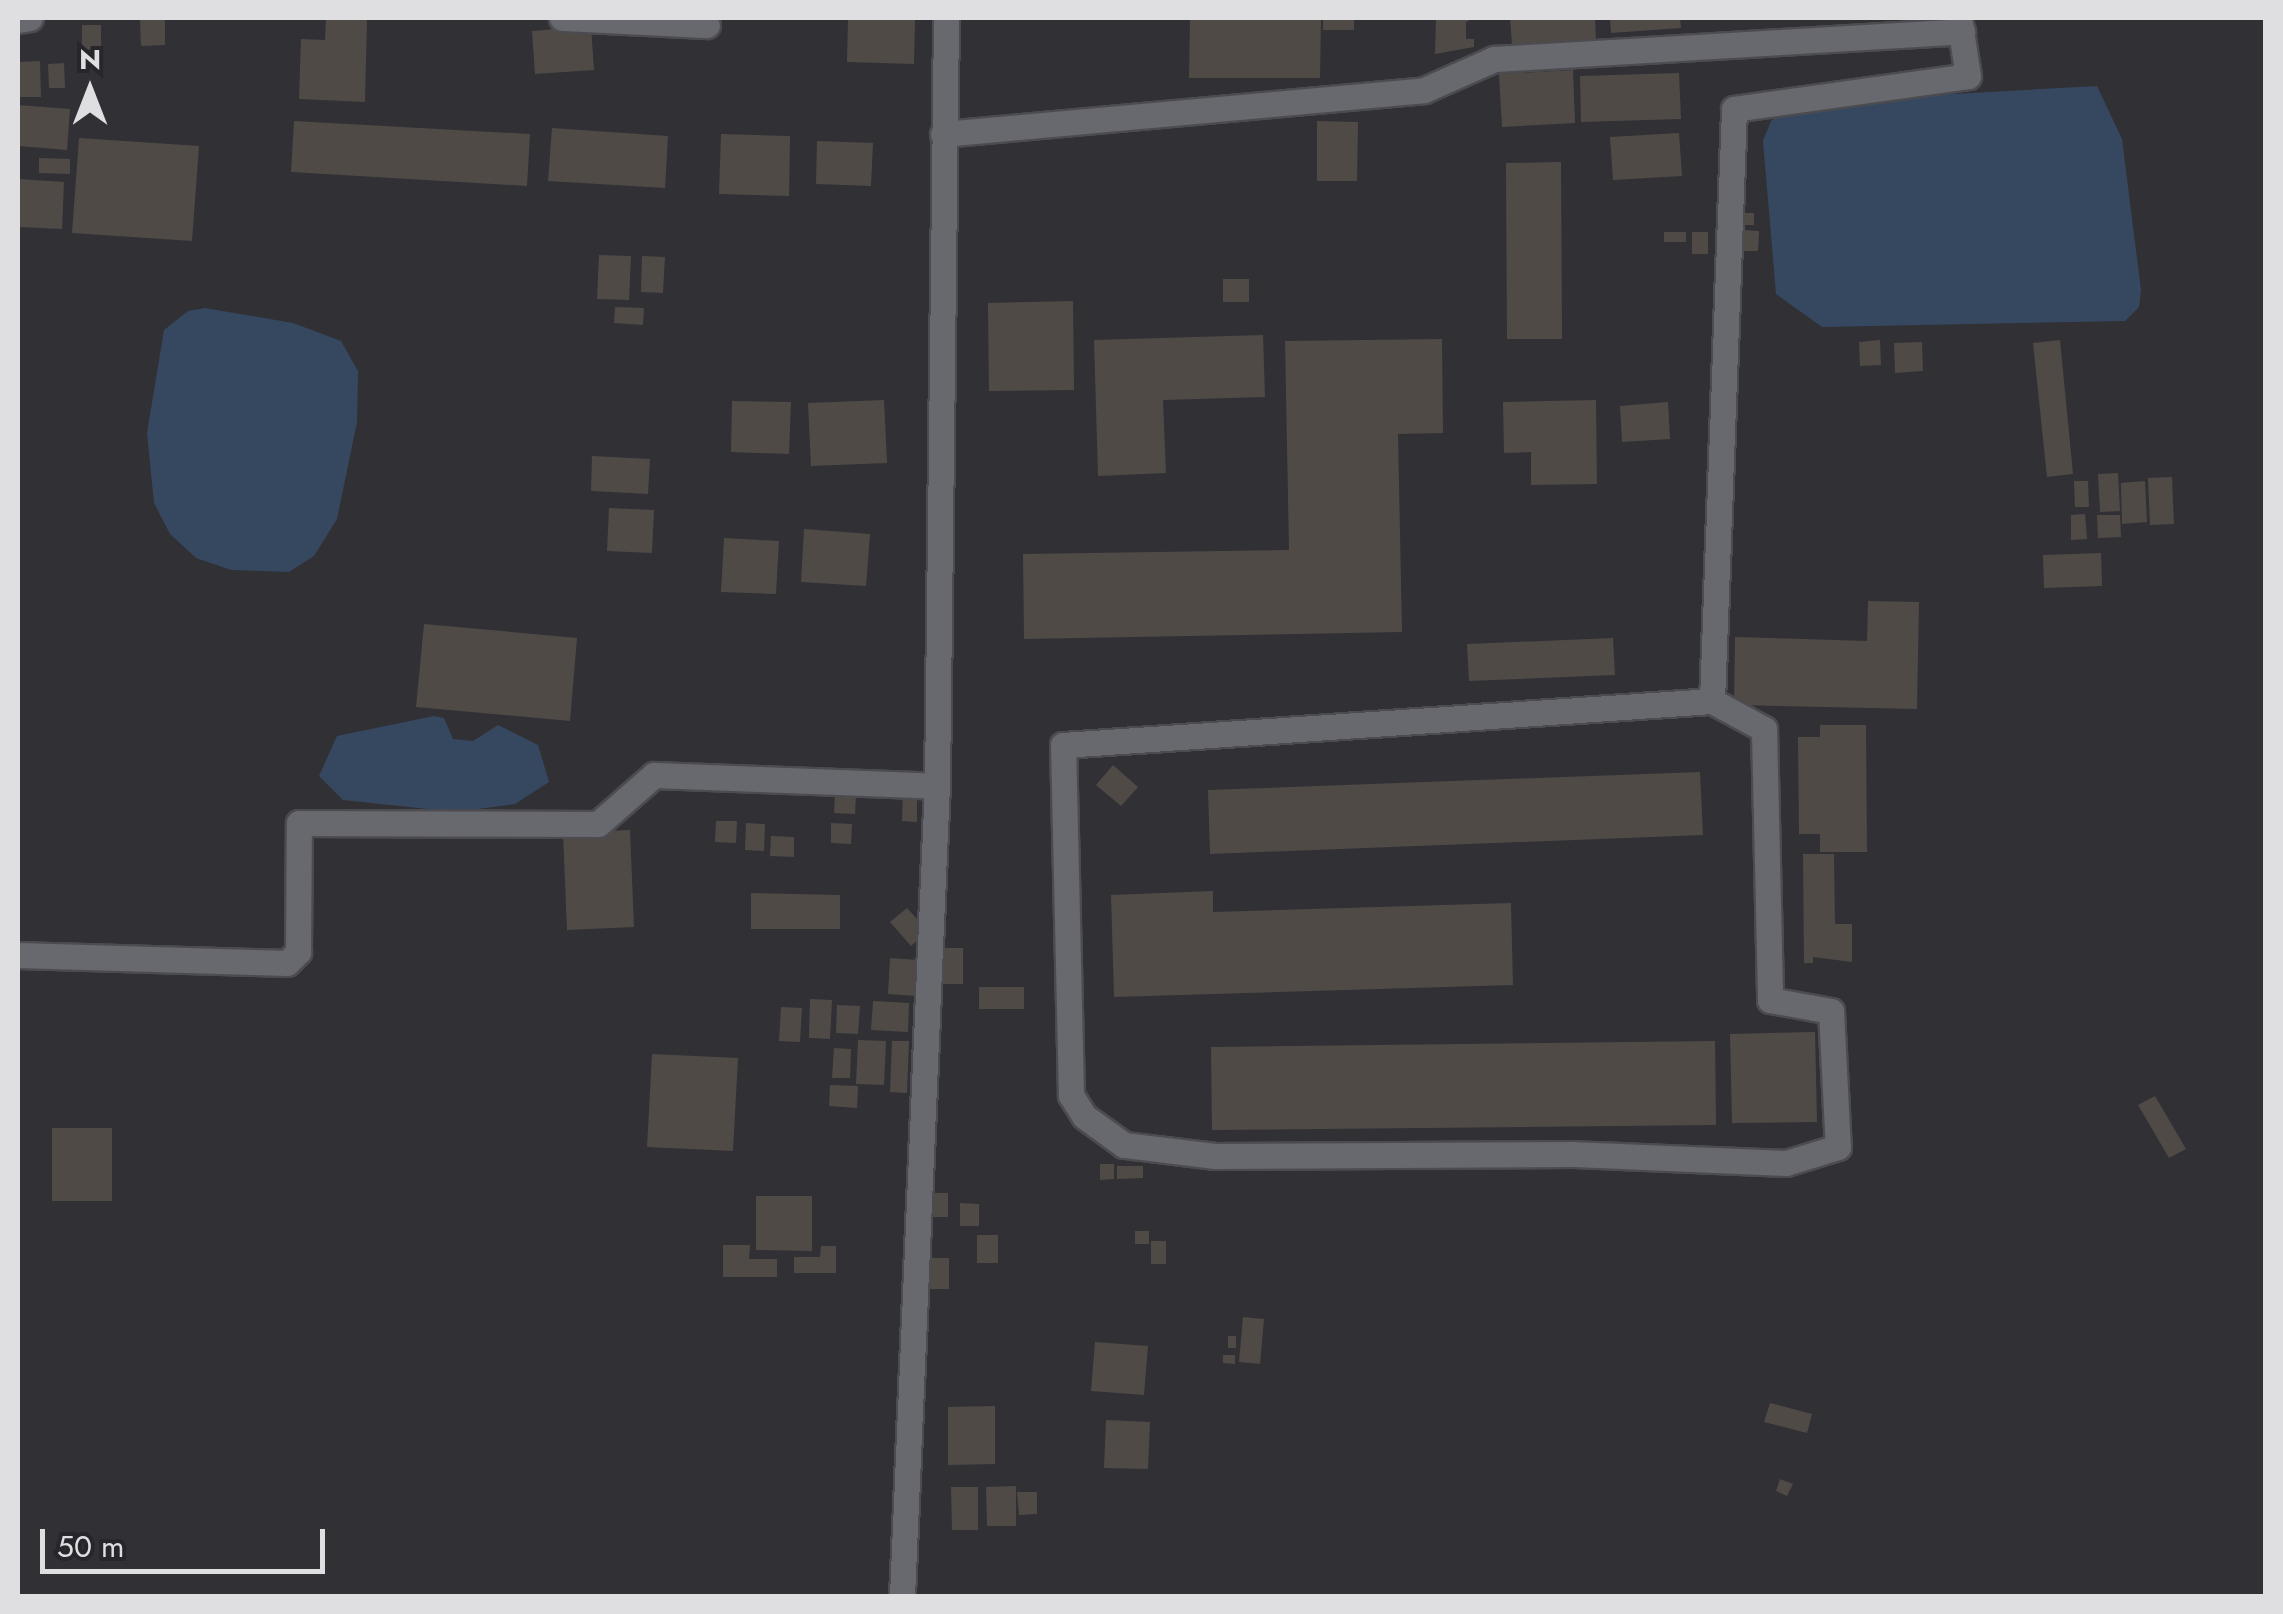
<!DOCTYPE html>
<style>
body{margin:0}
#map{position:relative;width:2283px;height:1614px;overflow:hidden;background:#303035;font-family:Jost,sans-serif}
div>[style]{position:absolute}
.water>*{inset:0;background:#364860}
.building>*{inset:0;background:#504a47}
.roads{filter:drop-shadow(2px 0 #4c4c50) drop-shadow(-2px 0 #4c4c50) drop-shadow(0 2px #4c4c50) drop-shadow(0 -2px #4c4c50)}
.minor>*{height:25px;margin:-12.5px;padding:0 12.5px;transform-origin:12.5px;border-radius:12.5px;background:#68696f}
span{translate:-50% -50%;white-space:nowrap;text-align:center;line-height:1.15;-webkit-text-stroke:8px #26262b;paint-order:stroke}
.frame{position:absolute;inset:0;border:20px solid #dfdfe2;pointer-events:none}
.north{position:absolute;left:40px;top:40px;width:100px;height:100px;-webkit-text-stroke:8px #26262b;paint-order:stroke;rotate:0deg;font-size:28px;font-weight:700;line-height:40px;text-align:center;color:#dfdfe2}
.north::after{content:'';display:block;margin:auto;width:35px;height:45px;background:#dfdfe2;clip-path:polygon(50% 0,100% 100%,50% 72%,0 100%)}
.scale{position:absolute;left:40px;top:1529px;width:285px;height:45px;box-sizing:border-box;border:5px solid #dfdfe2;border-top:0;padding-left:12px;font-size:30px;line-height:35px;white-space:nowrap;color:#dfdfe2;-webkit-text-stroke:8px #26262b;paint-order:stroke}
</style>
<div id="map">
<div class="water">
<i style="clip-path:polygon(2097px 86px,2122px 139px,2141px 290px,2139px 307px,2125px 321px,1822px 327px,1776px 294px,1763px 141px,1771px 121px,1791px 103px)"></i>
<i style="clip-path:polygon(205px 308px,293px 323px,341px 341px,358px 371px,357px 422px,337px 519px,314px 556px,289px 572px,231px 570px,196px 558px,170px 534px,154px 503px,147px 433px,164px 330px,188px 311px)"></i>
<i style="clip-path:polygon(434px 716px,444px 718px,453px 739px,473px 741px,498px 725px,538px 745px,549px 782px,515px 804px,456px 812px,343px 800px,319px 776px,337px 736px)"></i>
</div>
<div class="building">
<i style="clip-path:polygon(165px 18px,165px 45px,141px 46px,140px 19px)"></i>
<i style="clip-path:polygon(326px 18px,367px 18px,365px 102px,299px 99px,301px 39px,325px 40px)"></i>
<i style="clip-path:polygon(848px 18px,915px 18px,914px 64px,847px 62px)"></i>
<i style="clip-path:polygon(1190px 18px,1321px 18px,1320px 78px,1189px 78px)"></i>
<i style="clip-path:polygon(1323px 18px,1354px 18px,1354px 30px,1323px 30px)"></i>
<i style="clip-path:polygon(1436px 18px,1474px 18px,1466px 22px,1466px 39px,1474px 39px,1474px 47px,1435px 54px)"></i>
<i style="clip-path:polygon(1510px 18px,1595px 18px,1596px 42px,1512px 45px)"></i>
<i style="clip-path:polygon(1610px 18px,1680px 18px,1681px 28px,1611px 33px)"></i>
<i style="clip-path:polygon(82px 25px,101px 25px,101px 49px,82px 50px)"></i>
<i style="clip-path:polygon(591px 26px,594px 70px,535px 74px,532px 31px)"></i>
<i style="clip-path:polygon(40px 61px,41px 97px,18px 97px,18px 62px)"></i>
<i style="clip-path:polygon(64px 63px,65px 88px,49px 88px,48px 64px)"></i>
<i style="clip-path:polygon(1573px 70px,1575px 123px,1502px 127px,1499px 74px)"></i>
<i style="clip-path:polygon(1679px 73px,1681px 119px,1581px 122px,1580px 76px)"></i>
<i style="clip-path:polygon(18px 105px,70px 109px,67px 150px,18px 146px)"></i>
<i style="clip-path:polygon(294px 121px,530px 134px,527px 186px,291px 172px)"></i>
<i style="clip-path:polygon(1317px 121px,1358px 122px,1357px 181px,1317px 181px)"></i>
<i style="clip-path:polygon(552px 128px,668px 136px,665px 188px,548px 181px)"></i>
<i style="clip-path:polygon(1679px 133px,1682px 176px,1613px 180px,1610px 137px)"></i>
<i style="clip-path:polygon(721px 134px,790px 136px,789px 196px,719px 194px)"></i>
<i style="clip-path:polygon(79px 138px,199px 146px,192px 241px,72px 233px)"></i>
<i style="clip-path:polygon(817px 141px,873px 143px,871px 186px,816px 184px)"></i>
<i style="clip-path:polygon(39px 158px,70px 159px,70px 174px,39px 173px)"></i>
<i style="clip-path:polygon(1561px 162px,1562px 339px,1507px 339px,1506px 163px)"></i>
<i style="clip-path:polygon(18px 179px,64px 182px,62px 229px,18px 227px)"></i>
<i style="clip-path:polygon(1743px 213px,1754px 213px,1754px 225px,1743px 225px)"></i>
<i style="clip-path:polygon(1742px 230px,1759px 231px,1758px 251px,1742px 251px)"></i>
<i style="clip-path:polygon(1664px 232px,1686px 232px,1686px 242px,1664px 242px)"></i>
<i style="clip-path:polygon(1692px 232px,1708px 232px,1708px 254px,1692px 254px)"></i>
<i style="clip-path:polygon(599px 255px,631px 256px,629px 300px,597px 299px)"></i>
<i style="clip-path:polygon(642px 256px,665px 257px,663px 293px,641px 292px)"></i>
<i style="clip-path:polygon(1223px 279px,1249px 279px,1249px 302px,1223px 302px)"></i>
<i style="clip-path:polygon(1073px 301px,1074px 390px,989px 391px,988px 303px)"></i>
<i style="clip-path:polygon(615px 307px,644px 308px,643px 325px,614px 323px)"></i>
<i style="clip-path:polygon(1263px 335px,1265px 397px,1163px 400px,1166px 473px,1098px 476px,1094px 340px)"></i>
<i style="clip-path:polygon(1442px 339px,1443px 433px,1398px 434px,1402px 632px,1024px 639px,1023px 554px,1289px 550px,1285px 341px)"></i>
<i style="clip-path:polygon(1880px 340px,1881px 365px,1860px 366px,1859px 342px)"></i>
<i style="clip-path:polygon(2060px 340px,2073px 474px,2047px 477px,2033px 343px)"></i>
<i style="clip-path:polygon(1922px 342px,1923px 371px,1895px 373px,1894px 343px)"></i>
<i style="clip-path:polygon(884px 400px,887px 463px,811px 466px,808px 403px)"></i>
<i style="clip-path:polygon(1596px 400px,1597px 484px,1531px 485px,1531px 452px,1504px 453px,1503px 402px)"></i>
<i style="clip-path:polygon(732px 401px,791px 402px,789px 454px,731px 452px)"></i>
<i style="clip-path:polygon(1668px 402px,1670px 439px,1622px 442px,1620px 406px)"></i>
<i style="clip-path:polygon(592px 456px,650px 459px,648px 494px,591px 491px)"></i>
<i style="clip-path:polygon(2118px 473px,2120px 511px,2100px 512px,2098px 474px)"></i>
<i style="clip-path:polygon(2172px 477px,2174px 524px,2150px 525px,2148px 478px)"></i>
<i style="clip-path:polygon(2074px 481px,2088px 481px,2089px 507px,2075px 507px)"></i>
<i style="clip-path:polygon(2145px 481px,2147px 522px,2122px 524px,2121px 483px)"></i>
<i style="clip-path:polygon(609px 508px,654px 510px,652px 553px,607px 551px)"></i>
<i style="clip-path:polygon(2085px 514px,2087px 539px,2071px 540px,2071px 515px)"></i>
<i style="clip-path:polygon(2097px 515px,2120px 515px,2121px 537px,2098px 538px)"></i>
<i style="clip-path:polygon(804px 529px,870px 534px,866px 586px,801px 582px)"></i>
<i style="clip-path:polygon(724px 538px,779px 541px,776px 594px,721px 592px)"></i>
<i style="clip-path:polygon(2101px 553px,2102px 586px,2044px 588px,2043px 555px)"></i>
<i style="clip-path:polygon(1868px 601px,1919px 602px,1917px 709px,1734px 705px,1735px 637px,1867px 641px)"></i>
<i style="clip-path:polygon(424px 624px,577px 638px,570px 721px,416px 707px)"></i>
<i style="clip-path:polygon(1613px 638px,1615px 675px,1469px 681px,1467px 644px)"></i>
<i style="clip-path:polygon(1820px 725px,1866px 725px,1867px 852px,1820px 852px,1820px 834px,1799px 834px,1798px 737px,1820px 737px)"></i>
<i style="clip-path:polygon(1113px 765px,1138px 787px,1121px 806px,1096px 785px)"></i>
<i style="clip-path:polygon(1700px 772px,1703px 835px,1210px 854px,1208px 790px)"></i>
<i style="clip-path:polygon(903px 789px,917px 789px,917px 822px,902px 821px)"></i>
<i style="clip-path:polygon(835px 794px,856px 795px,855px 814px,834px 813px)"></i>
<i style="clip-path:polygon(716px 821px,737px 821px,736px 843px,715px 842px)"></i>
<i style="clip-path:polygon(746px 823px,765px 824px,764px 851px,745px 850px)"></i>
<i style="clip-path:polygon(831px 823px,852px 824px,851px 844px,831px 843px)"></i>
<i style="clip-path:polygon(630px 830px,634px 927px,567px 930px,563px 833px)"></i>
<i style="clip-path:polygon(771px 836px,794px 837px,794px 857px,770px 856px)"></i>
<i style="clip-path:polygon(1803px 854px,1834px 854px,1835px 924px,1852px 924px,1852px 962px,1813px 957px,1813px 963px,1804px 963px)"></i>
<i style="clip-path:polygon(1213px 891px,1213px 912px,1511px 903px,1513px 985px,1114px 997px,1111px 895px)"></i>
<i style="clip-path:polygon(751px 893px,840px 895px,840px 929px,751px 929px)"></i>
<i style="clip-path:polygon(907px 908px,928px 931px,911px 946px,890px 922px)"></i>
<i style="clip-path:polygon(942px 948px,963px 948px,963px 984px,942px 984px)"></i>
<i style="clip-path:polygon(890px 958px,919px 960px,918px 996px,888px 994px)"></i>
<i style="clip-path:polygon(979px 987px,1024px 987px,1024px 1009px,979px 1009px)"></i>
<i style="clip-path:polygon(810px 999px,832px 1000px,830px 1039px,809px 1038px)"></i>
<i style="clip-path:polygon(873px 1001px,909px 1003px,908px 1032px,871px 1030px)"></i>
<i style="clip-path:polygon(837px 1005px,860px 1006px,858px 1034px,836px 1033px)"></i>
<i style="clip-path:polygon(781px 1007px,802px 1008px,800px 1042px,779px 1041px)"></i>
<i style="clip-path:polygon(1815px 1032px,1817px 1122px,1732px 1123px,1730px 1034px)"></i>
<i style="clip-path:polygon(858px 1040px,886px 1041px,884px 1085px,856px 1084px)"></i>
<i style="clip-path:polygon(892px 1041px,909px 1041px,907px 1093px,890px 1092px)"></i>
<i style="clip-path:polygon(1715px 1041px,1716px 1125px,1212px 1130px,1211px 1047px)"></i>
<i style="clip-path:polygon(834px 1048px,851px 1049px,850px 1078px,832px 1078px)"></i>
<i style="clip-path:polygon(652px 1054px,738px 1058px,733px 1151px,647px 1147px)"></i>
<i style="clip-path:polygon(830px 1085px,858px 1086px,857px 1108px,829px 1106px)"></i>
<i style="clip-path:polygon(2155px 1096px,2186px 1149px,2169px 1158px,2138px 1105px)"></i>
<i style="clip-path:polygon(52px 1128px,112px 1128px,112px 1201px,52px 1201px)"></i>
<i style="clip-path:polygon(1100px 1164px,1114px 1164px,1114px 1179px,1100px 1180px)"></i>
<i style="clip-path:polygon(1117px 1166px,1143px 1166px,1143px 1178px,1117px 1179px)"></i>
<i style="clip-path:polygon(929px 1193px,948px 1193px,948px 1217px,929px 1217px)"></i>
<i style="clip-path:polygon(756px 1196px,812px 1196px,812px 1251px,756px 1250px)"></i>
<i style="clip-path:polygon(960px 1203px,979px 1204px,979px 1226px,960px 1226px)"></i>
<i style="clip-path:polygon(1135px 1231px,1149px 1231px,1149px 1244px,1135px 1244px)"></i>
<i style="clip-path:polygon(977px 1235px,998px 1235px,998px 1263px,977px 1263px)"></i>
<i style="clip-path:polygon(1151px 1241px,1166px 1241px,1166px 1264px,1151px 1264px)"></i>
<i style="clip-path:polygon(723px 1245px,750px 1245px,749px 1259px,777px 1259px,777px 1277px,723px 1277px)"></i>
<i style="clip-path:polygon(821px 1246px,836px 1246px,836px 1273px,794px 1273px,794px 1257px,820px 1257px)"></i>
<i style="clip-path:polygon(927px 1258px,949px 1258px,949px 1289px,927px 1289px)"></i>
<i style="clip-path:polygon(1243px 1317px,1264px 1319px,1260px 1364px,1239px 1362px)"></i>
<i style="clip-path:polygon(1228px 1336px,1236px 1336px,1236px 1348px,1228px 1348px)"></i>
<i style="clip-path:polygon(1095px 1342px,1148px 1346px,1144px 1395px,1091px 1391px)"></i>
<i style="clip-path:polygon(1223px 1355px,1235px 1355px,1235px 1364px,1223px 1363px)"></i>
<i style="clip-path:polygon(1770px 1403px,1812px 1414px,1807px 1433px,1764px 1422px)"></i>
<i style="clip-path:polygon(995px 1406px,995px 1464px,948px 1465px,948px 1407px)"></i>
<i style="clip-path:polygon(1106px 1420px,1150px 1422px,1148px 1469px,1104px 1468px)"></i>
<i style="clip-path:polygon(1780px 1479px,1793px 1484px,1787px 1496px,1776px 1491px)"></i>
<i style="clip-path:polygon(1016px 1486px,1016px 1526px,987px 1526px,986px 1487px)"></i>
<i style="clip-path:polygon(951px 1487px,978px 1487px,978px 1530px,952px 1530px)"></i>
<i style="clip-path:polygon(1017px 1492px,1037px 1492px,1037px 1514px,1019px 1515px)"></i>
</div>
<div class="roads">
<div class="minor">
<i style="left:562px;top:18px;width:145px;rotate:2.8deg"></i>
<i style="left:18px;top:20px;width:12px;rotate:-9deg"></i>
<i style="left:943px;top:134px;width:483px;rotate:-5.2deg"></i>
<i style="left:1424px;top:90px;width:77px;rotate:-23.9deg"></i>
<i style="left:1494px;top:59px;width:469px;rotate:-3.4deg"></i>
<i style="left:1712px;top:701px;width:59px;rotate:28.3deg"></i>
<i style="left:1764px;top:729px;width:271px;rotate:88.7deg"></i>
<i style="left:1770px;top:1000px;width:62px;rotate:10.2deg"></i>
<i style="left:1831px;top:1011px;width:136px;rotate:87.1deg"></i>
<i style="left:1838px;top:1147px;width:54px;rotate:162.9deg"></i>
<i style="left:1786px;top:1163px;width:212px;rotate:-177.6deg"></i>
<i style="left:1574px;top:1154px;width:359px;rotate:179.7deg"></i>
<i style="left:1215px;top:1156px;width:92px;rotate:-173.1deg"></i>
<i style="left:1124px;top:1145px;width:49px;rotate:-144.1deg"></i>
<i style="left:1084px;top:1116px;width:25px;rotate:-122deg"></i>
<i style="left:1071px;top:1095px;width:350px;rotate:-91.3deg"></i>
<i style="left:1063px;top:745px;width:650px;rotate:-3.88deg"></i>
<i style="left:1712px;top:701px;width:592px;rotate:-87.87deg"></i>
<i style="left:1734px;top:109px;width:236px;rotate:-8deg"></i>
<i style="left:1968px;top:76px;width:59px;rotate:-98.8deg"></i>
<i style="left:18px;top:955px;width:269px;rotate:1.7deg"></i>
<i style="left:287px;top:963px;width:16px;rotate:-45deg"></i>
<i style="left:298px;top:952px;width:129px;rotate:-89.6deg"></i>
<i style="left:299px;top:823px;width:299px;rotate:0.2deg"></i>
<i style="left:598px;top:824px;width:74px;rotate:-41.2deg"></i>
<i style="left:654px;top:775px;width:283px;rotate:2.2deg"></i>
<i style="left:902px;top:1596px;width:811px;rotate:-87.53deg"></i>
<i style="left:937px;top:786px;width:768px;rotate:-89.33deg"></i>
</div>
</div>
<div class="frame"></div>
<div class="north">N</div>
<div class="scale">50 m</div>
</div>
